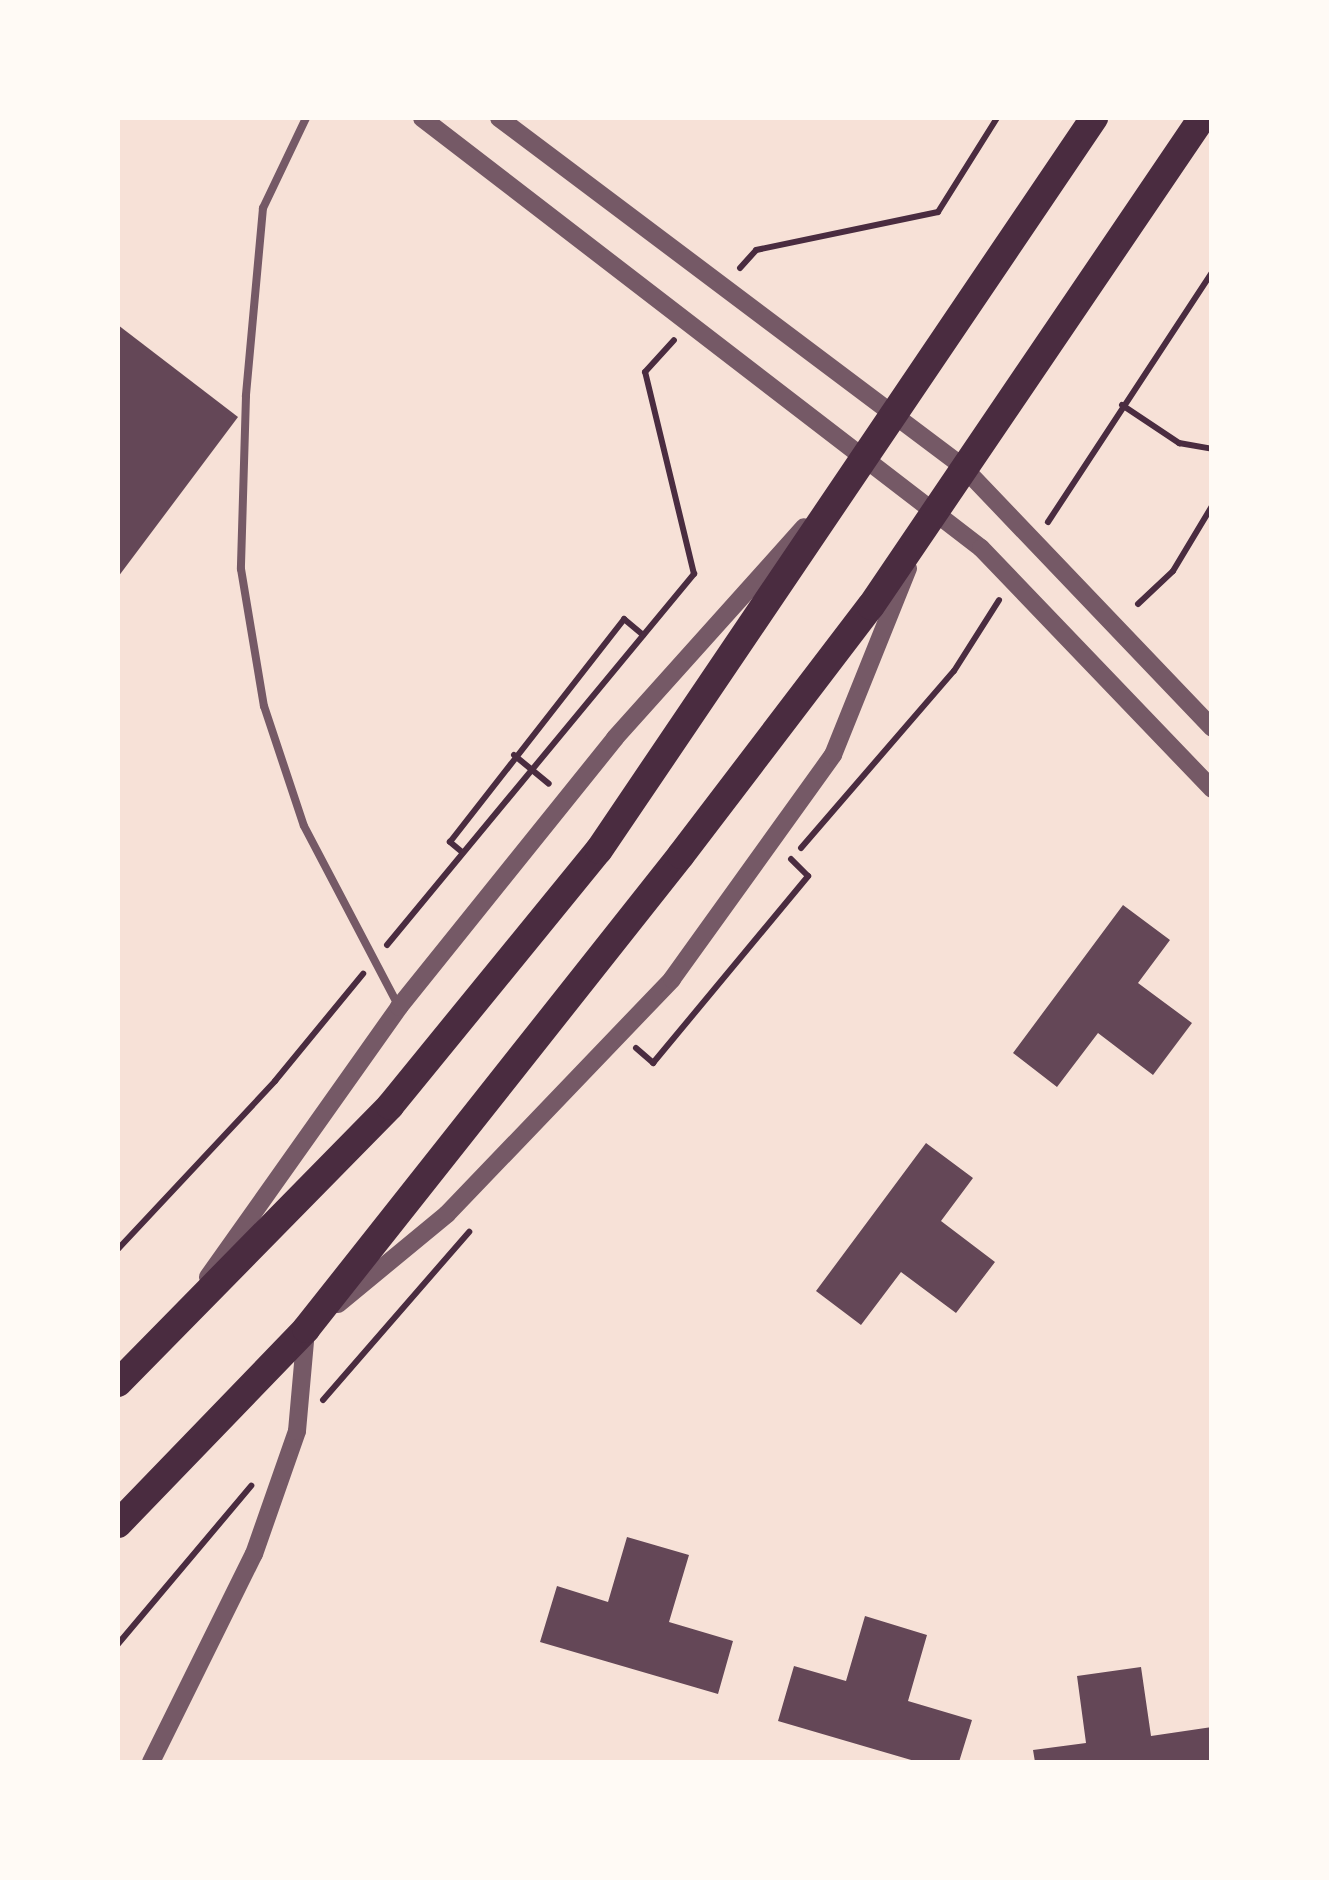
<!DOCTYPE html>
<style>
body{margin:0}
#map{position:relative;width:1329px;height:1880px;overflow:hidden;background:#f7e1d7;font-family:"Public Sans",sans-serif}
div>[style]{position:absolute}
.building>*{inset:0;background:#644757}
.path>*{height:6px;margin:-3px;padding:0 3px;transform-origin:3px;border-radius:3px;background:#4a2c40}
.service>*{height:8px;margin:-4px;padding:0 4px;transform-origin:4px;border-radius:4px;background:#755966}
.tertiary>*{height:18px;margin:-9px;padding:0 9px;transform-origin:9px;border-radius:9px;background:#755966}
.trunk>*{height:28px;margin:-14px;padding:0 14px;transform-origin:14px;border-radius:14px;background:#4a2c40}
span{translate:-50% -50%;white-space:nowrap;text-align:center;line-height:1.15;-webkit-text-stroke:8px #fffaf5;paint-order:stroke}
.frame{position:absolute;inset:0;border:120px solid #fffaf5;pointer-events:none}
</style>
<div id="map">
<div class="building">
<i style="clip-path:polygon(118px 325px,238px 417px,118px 577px)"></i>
<i style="clip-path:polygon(1123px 905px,1170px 940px,1138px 983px,1192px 1023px,1153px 1075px,1098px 1033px,1057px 1087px,1013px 1053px)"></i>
<i style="clip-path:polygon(926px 1143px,973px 1178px,941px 1221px,995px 1262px,956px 1313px,901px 1272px,861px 1325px,816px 1291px)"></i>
<i style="clip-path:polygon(627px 1537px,689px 1555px,669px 1622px,733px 1641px,718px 1694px,540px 1642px,557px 1586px,608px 1602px)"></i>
<i style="clip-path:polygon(865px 1616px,927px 1635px,908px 1701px,972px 1720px,959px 1762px,918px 1762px,778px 1721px,794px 1666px,846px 1681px)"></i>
<i style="clip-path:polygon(1141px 1667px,1151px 1736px,1212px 1727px,1212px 1762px,1035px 1762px,1033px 1750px,1086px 1743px,1077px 1676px)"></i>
</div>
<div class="path">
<i style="left:740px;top:268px;width:24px;rotate:-48deg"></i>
<i style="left:756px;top:250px;width:186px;rotate:-11.8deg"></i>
<i style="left:938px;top:212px;width:111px;rotate:-57.9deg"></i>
<i style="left:1122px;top:405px;width:69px;rotate:33.7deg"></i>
<i style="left:1179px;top:443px;width:34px;rotate:10deg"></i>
<i style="left:1048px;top:522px;width:299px;rotate:-56.7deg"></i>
<i style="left:1138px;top:604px;width:48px;rotate:-43.3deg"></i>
<i style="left:1173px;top:571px;width:76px;rotate:-59deg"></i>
<i style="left:514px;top:755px;width:45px;rotate:39.6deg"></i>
<i style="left:801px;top:848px;width:234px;rotate:-49.2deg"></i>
<i style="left:954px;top:671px;width:84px;rotate:-57.6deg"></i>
<i style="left:462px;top:852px;width:16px;rotate:-140deg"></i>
<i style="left:450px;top:842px;width:283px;rotate:-52deg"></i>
<i style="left:624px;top:619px;width:25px;rotate:40deg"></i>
<i style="left:387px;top:945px;width:482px;rotate:-50.4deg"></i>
<i style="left:694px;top:574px;width:208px;rotate:-103.6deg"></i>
<i style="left:645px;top:372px;width:43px;rotate:-47.8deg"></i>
<i style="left:636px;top:1048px;width:23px;rotate:41deg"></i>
<i style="left:653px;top:1063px;width:243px;rotate:-50.3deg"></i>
<i style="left:808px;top:876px;width:24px;rotate:-135deg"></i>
<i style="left:118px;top:1249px;width:230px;rotate:-46.9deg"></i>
<i style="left:275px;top:1081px;width:139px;rotate:-50.6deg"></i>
<i style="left:323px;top:1400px;width:223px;rotate:-49deg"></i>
<i style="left:118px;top:1644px;width:207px;rotate:-49.9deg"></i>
</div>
<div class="service">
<i style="left:306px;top:118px;width:100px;rotate:115.5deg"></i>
<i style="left:263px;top:208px;width:189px;rotate:95.2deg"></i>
<i style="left:246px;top:396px;width:173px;rotate:91.7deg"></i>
<i style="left:241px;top:569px;width:139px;rotate:80.5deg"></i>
<i style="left:264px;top:706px;width:126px;rotate:71.6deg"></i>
<i style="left:304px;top:826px;width:204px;rotate:62.3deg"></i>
</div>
<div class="tertiary">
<i style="left:422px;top:118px;width:705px;rotate:37.57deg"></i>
<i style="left:981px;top:548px;width:334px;rotate:46.2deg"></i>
<i style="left:499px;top:118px;width:579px;rotate:36.93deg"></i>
<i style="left:962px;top:466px;width:362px;rotate:46.3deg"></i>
<i style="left:208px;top:1277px;width:331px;rotate:-54.7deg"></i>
<i style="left:399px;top:1007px;width:345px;rotate:-51.2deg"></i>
<i style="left:615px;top:738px;width:283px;rotate:-48.1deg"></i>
<i style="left:338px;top:1304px;width:141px;rotate:-39.5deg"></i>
<i style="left:447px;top:1214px;width:325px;rotate:-46.2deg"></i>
<i style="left:672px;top:979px;width:276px;rotate:-54.3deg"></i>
<i style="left:833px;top:755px;width:201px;rotate:-68.1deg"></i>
<i style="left:151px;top:1762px;width:232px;rotate:-63.7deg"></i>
<i style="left:254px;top:1554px;width:130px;rotate:-70.7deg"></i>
<i style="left:297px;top:1431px;width:101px;rotate:-84.9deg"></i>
</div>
<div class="trunk">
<i style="left:118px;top:1383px;width:388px;rotate:-45.5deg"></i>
<i style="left:390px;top:1106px;width:330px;rotate:-50.8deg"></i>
<i style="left:599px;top:850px;width:884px;rotate:-55.93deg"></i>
<i style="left:118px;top:1524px;width:271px;rotate:-46deg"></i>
<i style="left:306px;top:1329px;width:604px;rotate:-51.65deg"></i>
<i style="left:681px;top:855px;width:313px;rotate:-52.7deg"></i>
<i style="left:871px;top:606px;width:590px;rotate:-55.85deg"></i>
</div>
<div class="frame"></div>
</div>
